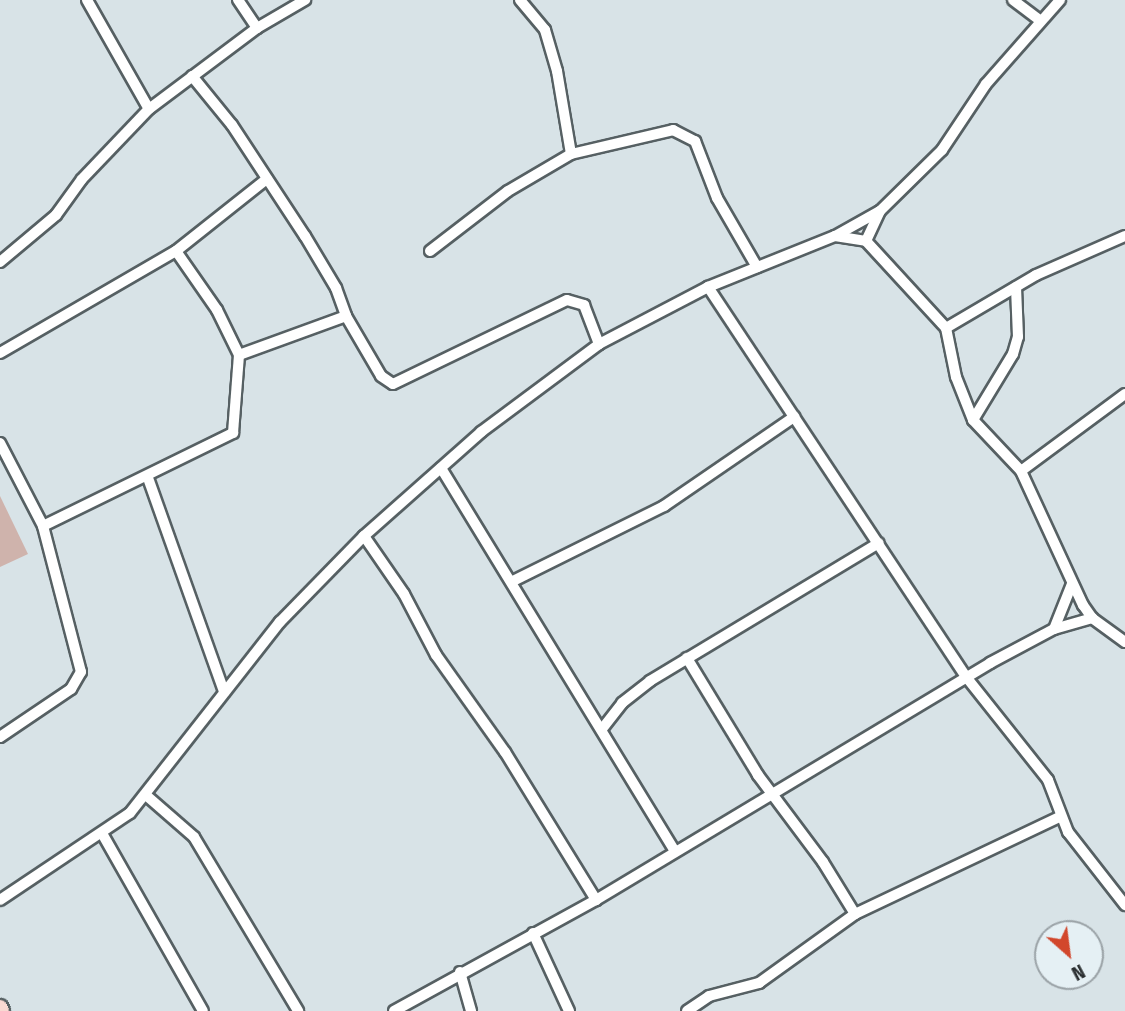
<!DOCTYPE html>
<style>
body{margin:0}
#map{position:relative;width:1125px;height:1011px;overflow:hidden;background:#d8e3e7;font-family:"Fira Sans Condensed",sans-serif}
div>[style]{position:absolute}
.green>*{inset:0;background:#cfb3ac}
.roads{filter:drop-shadow(2px 0 #566063) drop-shadow(-2px 0 #566063) drop-shadow(0 2px #566063) drop-shadow(0 -2px #566063)}
.street>*{height:10px;margin:-5px;padding:0 5px;transform-origin:5px;border-radius:5px;background:#fff}
.secondary>*{height:14px;margin:-7px;padding:0 7px;transform-origin:7px;border-radius:7px;background:#f9d9d2}
span{translate:-50% -50%;white-space:nowrap;text-align:center;line-height:1.15;-webkit-text-stroke:5px #e5f0f4;paint-order:stroke}
.north{position:absolute;left:1034px;top:920px;width:70px;height:70px;box-sizing:border-box;background:#e5f0f4;border:2px solid #9aa2a6;border-radius:50%;rotate:152deg;font-size:19px;font-weight:700;line-height:28px;text-align:center;color:#2a2e30}
.north::after{content:'';display:block;margin:auto;width:24px;height:32px;background:#d2472c;clip-path:polygon(50% 0,100% 100%,50% 72%,0 100%)}
</style>
<div id="map">
<div class="green">
<i style="clip-path:polygon(0 496px,28px 554px,0 567px)"></i>
</div>
<div class="roads">
<div class="street">
<i style="left:87px;top:0;width:125px;rotate:60.4deg"></i>
<i style="left:149px;top:109px;width:135px;rotate:-36.9deg"></i>
<i style="left:257px;top:28px;width:34px;rotate:-124deg"></i>
<i style="left:520px;top:0;width:39px;rotate:50deg"></i>
<i style="left:545px;top:30px;width:43px;rotate:73.7deg"></i>
<i style="left:557px;top:71px;width:84px;rotate:80.4deg"></i>
<i style="left:1013px;top:0;width:34px;rotate:37deg"></i>
<i style="left:257px;top:28px;width:56px;rotate:-30.3deg"></i>
<i style="left:192px;top:76px;width:63px;rotate:50.8deg"></i>
<i style="left:232px;top:125px;width:133px;rotate:56.7deg"></i>
<i style="left:305px;top:236px;width:61px;rotate:59.2deg"></i>
<i style="left:336px;top:288px;width:30px;rotate:70deg"></i>
<i style="left:880px;top:211px;width:33px;rotate:115deg"></i>
<i style="left:866px;top:241px;width:118px;rotate:47.4deg"></i>
<i style="left:946px;top:328px;width:50px;rotate:78.5deg"></i>
<i style="left:956px;top:377px;width:46px;rotate:68.4deg"></i>
<i style="left:973px;top:420px;width:70px;rotate:46.7deg"></i>
<i style="left:835px;top:236px;width:31px;rotate:9deg"></i>
<i style="left:176px;top:251px;width:116px;rotate:-38.4deg"></i>
<i style="left:430px;top:251px;width:98px;rotate:-37.6deg"></i>
<i style="left:508px;top:191px;width:73px;rotate:-30.4deg"></i>
<i style="left:571px;top:154px;width:105px;rotate:-13.2deg"></i>
<i style="left:673px;top:130px;width:25px;rotate:27deg"></i>
<i style="left:695px;top:141px;width:61px;rotate:68.9deg"></i>
<i style="left:717px;top:198px;width:80px;rotate:59.9deg"></i>
<i style="left:0;top:262px;width:73px;rotate:-40deg"></i>
<i style="left:56px;top:215px;width:44px;rotate:-54.2deg"></i>
<i style="left:82px;top:179px;width:97px;rotate:-46.3deg"></i>
<i style="left:708px;top:287px;width:137px;rotate:-21.9deg"></i>
<i style="left:835px;top:236px;width:51px;rotate:-29.1deg"></i>
<i style="left:880px;top:211px;width:87px;rotate:-44.5deg"></i>
<i style="left:942px;top:150px;width:79px;rotate:-56.3deg"></i>
<i style="left:986px;top:84px;width:112px;rotate:-48.6deg"></i>
<i style="left:946px;top:328px;width:104px;rotate:-30.5deg"></i>
<i style="left:1036px;top:275px;width:97px;rotate:-23.7deg"></i>
<i style="left:0;top:353px;width:203px;rotate:-30.1deg"></i>
<i style="left:176px;top:251px;width:72px;rotate:55.2deg"></i>
<i style="left:217px;top:310px;width:50px;rotate:63.9deg"></i>
<i style="left:239px;top:355px;width:114px;rotate:-20deg"></i>
<i style="left:346px;top:316px;width:69px;rotate:59.7deg"></i>
<i style="left:381px;top:376px;width:14px;rotate:34deg"></i>
<i style="left:393px;top:384px;width:193px;rotate:-25.8deg"></i>
<i style="left:567px;top:300px;width:18px;rotate:16deg"></i>
<i style="left:584px;top:305px;width:42px;rotate:69deg"></i>
<i style="left:1125px;top:394px;width:129px;rotate:143.5deg"></i>
<i style="left:1021px;top:471px;width:148px;rotate:65.2deg"></i>
<i style="left:1083px;top:605px;width:16px;rotate:55deg"></i>
<i style="left:1092px;top:618px;width:41px;rotate:36deg"></i>
<i style="left:973px;top:420px;width:77px;rotate:-58.8deg"></i>
<i style="left:1013px;top:354px;width:18px;rotate:-74deg"></i>
<i style="left:1018px;top:337px;width:50px;rotate:-92.3deg"></i>
<i style="left:0;top:443px;width:93px;rotate:62.6deg"></i>
<i style="left:43px;top:526px;width:212px;rotate:-26.1deg"></i>
<i style="left:233px;top:433px;width:78px;rotate:-85.6deg"></i>
<i style="left:441px;top:468px;width:449px;rotate:58.6deg"></i>
<i style="left:148px;top:478px;width:227px;rotate:70.4deg"></i>
<i style="left:364px;top:536px;width:70px;rotate:55.4deg"></i>
<i style="left:404px;top:594px;width:69px;rotate:62.3deg"></i>
<i style="left:436px;top:655px;width:119px;rotate:54.6deg"></i>
<i style="left:505px;top:752px;width:174px;rotate:58.4deg"></i>
<i style="left:513px;top:581px;width:169px;rotate:-26.4deg"></i>
<i style="left:664px;top:506px;width:158px;rotate:-34.4deg"></i>
<i style="left:1054px;top:629px;width:48px;rotate:-68.2deg"></i>
<i style="left:602px;top:729px;width:33px;rotate:-52deg"></i>
<i style="left:622px;top:703px;width:36px;rotate:-38deg"></i>
<i style="left:650px;top:681px;width:267px;rotate:-31.1deg"></i>
<i style="left:0;top:737px;width:86px;rotate:-34.1deg"></i>
<i style="left:71px;top:689px;width:20px;rotate:-60deg"></i>
<i style="left:81px;top:672px;width:151px;rotate:-104.6deg"></i>
<i style="left:147px;top:796px;width:62px;rotate:41.1deg"></i>
<i style="left:194px;top:837px;width:203px;rotate:59.1deg"></i>
<i style="left:103px;top:835px;width:202px;rotate:60.4deg"></i>
<i style="left:0;top:900px;width:156px;rotate:-33.8deg"></i>
<i style="left:130px;top:813px;width:243px;rotate:-51.9deg"></i>
<i style="left:280px;top:622px;width:120px;rotate:-45.7deg"></i>
<i style="left:364px;top:536px;width:157px;rotate:-41.6deg"></i>
<i style="left:481px;top:432px;width:147px;rotate:-36.7deg"></i>
<i style="left:599px;top:344px;width:123px;rotate:-27.6deg"></i>
<i style="left:708px;top:287px;width:469px;rotate:56.5deg"></i>
<i style="left:967px;top:678px;width:130px;rotate:51.5deg"></i>
<i style="left:1048px;top:780px;width:56px;rotate:69deg"></i>
<i style="left:1068px;top:832px;width:93px;rotate:52deg"></i>
<i style="left:855px;top:914px;width:228px;rotate:-25.4deg"></i>
<i style="left:533px;top:933px;width:86px;rotate:65.2deg"></i>
<i style="left:460px;top:972px;width:41px;rotate:74.2deg"></i>
<i style="left:394px;top:1011px;width:230px;rotate:-28.8deg"></i>
<i style="left:596px;top:900px;width:460px;rotate:-31deg"></i>
<i style="left:990px;top:663px;width:72px;rotate:-28deg"></i>
<i style="left:1054px;top:629px;width:40px;rotate:-16deg"></i>
<i style="left:687px;top:1011px;width:27px;rotate:-34deg"></i>
<i style="left:709px;top:996px;width:52px;rotate:-14.6deg"></i>
<i style="left:759px;top:983px;width:118px;rotate:-35.7deg"></i>
<i style="left:855px;top:914px;width:61px;rotate:-121.6deg"></i>
<i style="left:823px;top:862px;width:109px;rotate:-126.8deg"></i>
<i style="left:758px;top:775px;width:137px;rotate:-121.3deg"></i>
</div>
<div class="secondary">
<i style="left:0;top:1007px;width:4px;rotate:63deg"></i>
</div>
</div>
<div class="north">N</div>
</div>
